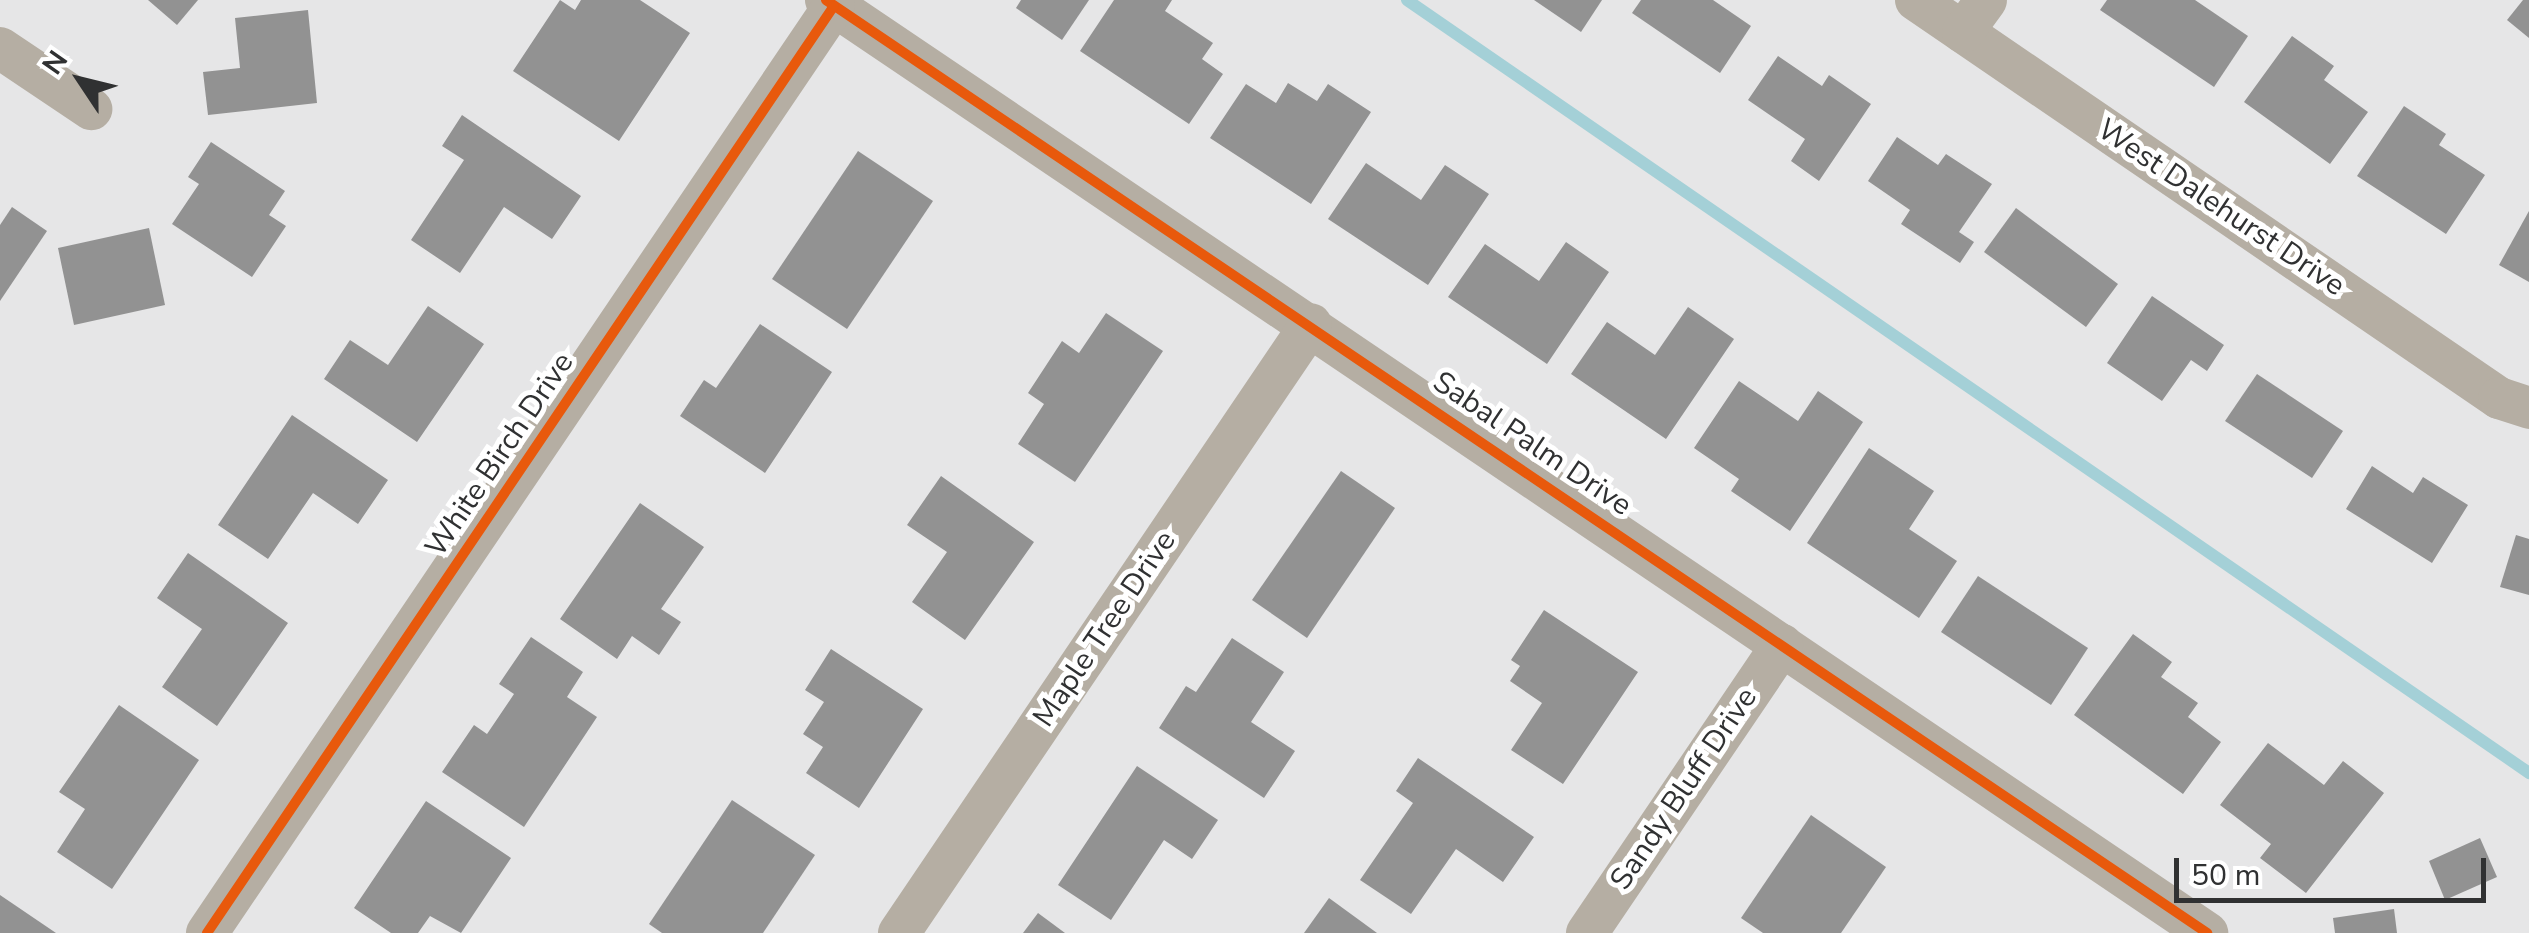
<!DOCTYPE html>
<style>
body{margin:0}
#map{position:relative;width:2529px;height:933px;overflow:hidden;background:#e6e6e7;font-family:"Nunito Sans",sans-serif}
div>[style]{position:absolute}
.stream>*{height:12px;margin:-6px;padding:0 6px;transform-origin:6px;border-radius:6px;background:#a4d0d7}
.building>*{inset:0;background:#929292}
.minor>*{height:42px;margin:-21px;padding:0 21px;transform-origin:21px;border-radius:21px;background:#b5aea3}
.cycleway>*{height:10px;margin:-5px;padding:0 5px;transform-origin:5px;border-radius:5px;background:#e8590c}
span{translate:-50% -50%;white-space:nowrap;text-align:center;line-height:1.15;-webkit-text-stroke:10px #fff;paint-order:stroke}
.street-label{font-size:30px;color:#303132}
.north{position:absolute;left:30px;top:30px;width:100px;height:100px;-webkit-text-stroke:8px #fff;paint-order:stroke;rotate:305deg;font-size:28px;font-weight:700;line-height:40px;text-align:center;color:#303132}
.north::after{content:'';display:block;margin:auto;width:35px;height:45px;background:#303132;clip-path:polygon(50% 0,100% 100%,50% 72%,0 100%)}
.scale{position:absolute;left:2174px;top:858px;width:312px;height:45px;box-sizing:border-box;border:5px solid #303132;border-top:0;padding-left:12px;font-size:30px;line-height:35px;white-space:nowrap;color:#303132;-webkit-text-stroke:8px #fff;paint-order:stroke}
</style>
<div id="map">
<div class="stream">
<i style="left:1407px;top:0;width:1363px;rotate:34.56deg"></i>
</div>
<div class="building">
<i style="clip-path:polygon(148px 0,198px 0,177px 25px)"></i>
<i style="clip-path:polygon(560px 0,575px 10px,581px 0,640px 0,690px 33px,619px 141px,513px 71px)"></i>
<i style="clip-path:polygon(1021px 0,1089px 0,1062px 40px,1016px 8px)"></i>
<i style="clip-path:polygon(1114px 0,1172px 0,1165px 11px,1213px 43px,1202px 59px,1223px 74px,1189px 124px,1080px 51px)"></i>
<i style="clip-path:polygon(1534px 0,1602px 0,1581px 32px)"></i>
<i style="clip-path:polygon(1641px 0,1713px 0,1751px 26px,1720px 73px,1632px 13px)"></i>
<i style="clip-path:polygon(2107px 0,2195px 0,2248px 36px,2214px 87px,2100px 10px)"></i>
<i style="clip-path:polygon(2523px 0,2529px 0,2529px 38px,2507px 20px)"></i>
<i style="clip-path:polygon(308px 10px,317px 103px,208px 115px,203px 72px,240px 68px,235px 18px)"></i>
<i style="clip-path:polygon(2292px 36px,2334px 66px,2324px 80px,2368px 112px,2330px 164px,2244px 102px)"></i>
<i style="clip-path:polygon(1778px 56px,1822px 86px,1829px 75px,1871px 104px,1819px 181px,1791px 161px,1805px 139px,1748px 100px)"></i>
<i style="clip-path:polygon(1288px 83px,1317px 101px,1328px 84px,1371px 112px,1311px 204px,1210px 138px,1246px 84px,1276px 103px)"></i>
<i style="clip-path:polygon(2404px 106px,2446px 134px,2439px 145px,2485px 175px,2446px 234px,2357px 176px)"></i>
<i style="clip-path:polygon(462px 115px,581px 196px,552px 239px,504px 207px,460px 273px,411px 240px,464px 160px,442px 146px)"></i>
<i style="clip-path:polygon(1897px 137px,1938px 165px,1946px 154px,1992px 184px,1959px 232px,1974px 242px,1960px 263px,1901px 224px,1910px 210px,1868px 181px)"></i>
<i style="clip-path:polygon(211px 142px,285px 191px,269px 215px,286px 226px,252px 277px,172px 224px,199px 184px,188px 177px)"></i>
<i style="clip-path:polygon(858px 151px,933px 201px,847px 329px,772px 279px)"></i>
<i style="clip-path:polygon(1366px 163px,1421px 200px,1445px 165px,1489px 194px,1428px 285px,1328px 219px)"></i>
<i style="clip-path:polygon(12px 207px,47px 231px,0 301px,0 225px)"></i>
<i style="clip-path:polygon(2016px 208px,2118px 284px,2086px 327px,1984px 252px)"></i>
<i style="clip-path:polygon(2529px 211px,2529px 282px,2499px 265px)"></i>
<i style="clip-path:polygon(149px 228px,165px 305px,74px 325px,58px 248px)"></i>
<i style="clip-path:polygon(1566px 242px,1609px 272px,1547px 364px,1448px 297px,1485px 244px,1539px 281px)"></i>
<i style="clip-path:polygon(2152px 296px,2224px 345px,2207px 371px,2191px 360px,2162px 401px,2107px 363px)"></i>
<i style="clip-path:polygon(428px 306px,484px 344px,417px 442px,324px 379px,350px 340px,388px 365px)"></i>
<i style="clip-path:polygon(1688px 307px,1734px 339px,1666px 439px,1571px 374px,1607px 322px,1655px 355px)"></i>
<i style="clip-path:polygon(1106px 313px,1163px 351px,1075px 482px,1018px 444px,1044px 404px,1028px 393px,1062px 341px,1079px 353px)"></i>
<i style="clip-path:polygon(760px 324px,832px 372px,765px 473px,680px 416px,704px 380px,716px 388px)"></i>
<i style="clip-path:polygon(2257px 374px,2343px 431px,2312px 478px,2225px 421px)"></i>
<i style="clip-path:polygon(1739px 381px,1798px 421px,1818px 391px,1863px 422px,1790px 531px,1731px 491px,1739px 479px,1694px 448px)"></i>
<i style="clip-path:polygon(292px 415px,388px 480px,358px 524px,313px 493px,268px 559px,218px 525px)"></i>
<i style="clip-path:polygon(1869px 448px,1934px 491px,1909px 529px,1957px 561px,1919px 618px,1807px 543px)"></i>
<i style="clip-path:polygon(2372px 466px,2413px 493px,2423px 477px,2468px 505px,2432px 563px,2346px 509px)"></i>
<i style="clip-path:polygon(1341px 471px,1395px 508px,1307px 638px,1252px 600px)"></i>
<i style="clip-path:polygon(941px 476px,1034px 542px,965px 640px,912px 602px,947px 552px,907px 525px)"></i>
<i style="clip-path:polygon(640px 503px,704px 547px,661px 609px,681px 622px,659px 655px,632px 636px,617px 659px,560px 619px)"></i>
<i style="clip-path:polygon(2516px 535px,2529px 539px,2529px 595px,2500px 587px)"></i>
<i style="clip-path:polygon(188px 553px,288px 623px,217px 726px,162px 687px,202px 629px,157px 598px)"></i>
<i style="clip-path:polygon(1978px 576px,2088px 648px,2051px 705px,1941px 632px)"></i>
<i style="clip-path:polygon(1544px 610px,1638px 672px,1563px 784px,1511px 750px,1542px 703px,1510px 681px,1520px 666px,1511px 660px)"></i>
<i style="clip-path:polygon(2133px 634px,2172px 662px,2161px 677px,2198px 703px,2188px 717px,2221px 742px,2183px 794px,2074px 715px)"></i>
<i style="clip-path:polygon(531px 637px,583px 672px,567px 697px,597px 717px,524px 827px,442px 772px,474px 725px,487px 734px,514px 694px,499px 684px)"></i>
<i style="clip-path:polygon(1232px 638px,1284px 672px,1251px 722px,1295px 751px,1264px 798px,1159px 728px,1186px 686px,1196px 692px)"></i>
<i style="clip-path:polygon(831px 649px,923px 709px,859px 808px,806px 773px,823px 747px,803px 734px,824px 702px,805px 690px)"></i>
<i style="clip-path:polygon(119px 705px,199px 760px,112px 889px,57px 852px,85px 809px,59px 792px)"></i>
<i style="clip-path:polygon(2268px 743px,2324px 785px,2343px 761px,2384px 793px,2306px 893px,2260px 858px,2271px 844px,2220px 805px)"></i>
<i style="clip-path:polygon(1418px 758px,1534px 837px,1503px 882px,1456px 849px,1411px 914px,1360px 880px,1413px 803px,1396px 791px)"></i>
<i style="clip-path:polygon(1137px 766px,1218px 820px,1192px 859px,1164px 840px,1111px 920px,1058px 885px)"></i>
<i style="clip-path:polygon(732px 800px,815px 855px,763px 933px,662px 933px,649px 924px)"></i>
<i style="clip-path:polygon(426px 801px,511px 858px,461px 933px,430px 916px,418px 933px,391px 933px,354px 908px)"></i>
<i style="clip-path:polygon(1811px 815px,1886px 867px,1841px 933px,1763px 933px,1741px 918px)"></i>
<i style="clip-path:polygon(2480px 838px,2497px 877px,2445px 900px,2429px 861px)"></i>
<i style="clip-path:polygon(0 895px,56px 933px,0 933px)"></i>
<i style="clip-path:polygon(1329px 898px,1377px 933px,1304px 933px)"></i>
<i style="clip-path:polygon(2394px 909px,2397px 933px,2335px 933px,2333px 918px)"></i>
<i style="clip-path:polygon(1038px 913px,1065px 933px,1023px 933px)"></i>
</div>
<div class="minor">
<i style="left:826px;top:0;width:1667px;rotate:34.04deg"></i>
<i style="left:1916px;top:0;width:706px;rotate:34.32deg"></i>
<i style="left:2499px;top:398px;width:32px;rotate:18deg"></i>
<i style="left:1963px;top:32px;width:39px;rotate:-54deg"></i>
<i style="left:0;top:48px;width:110px;rotate:33.8deg"></i>
<i style="left:207px;top:933px;width:1119px;rotate:-55.93deg"></i>
<i style="left:899px;top:933px;width:735px;rotate:-55.92deg"></i>
<i style="left:1587px;top:933px;width:348px;rotate:-55.9deg"></i>
</div>
<div class="cycleway">
<i style="left:826px;top:0;width:1667px;rotate:34.04deg"></i>
<i style="left:207px;top:933px;width:1119px;rotate:-55.93deg"></i>
</div>
<div class="street-label">
<span style="left:2221px;top:208px;rotate:34deg">West Dalehurst Drive</span>
<span style="left:1532px;top:444px;rotate:34deg">Sabal Palm Drive</span>
<span style="left:500px;top:455px;rotate:-56deg">White Birch Drive</span>
<span style="left:1105px;top:629px;rotate:-56deg">Maple Tree Drive</span>
<span style="left:1684px;top:789px;rotate:-56deg">Sandy Bluff Drive</span>
</div>
<div class="north">N</div>
<div class="scale">50 m</div>
</div>
